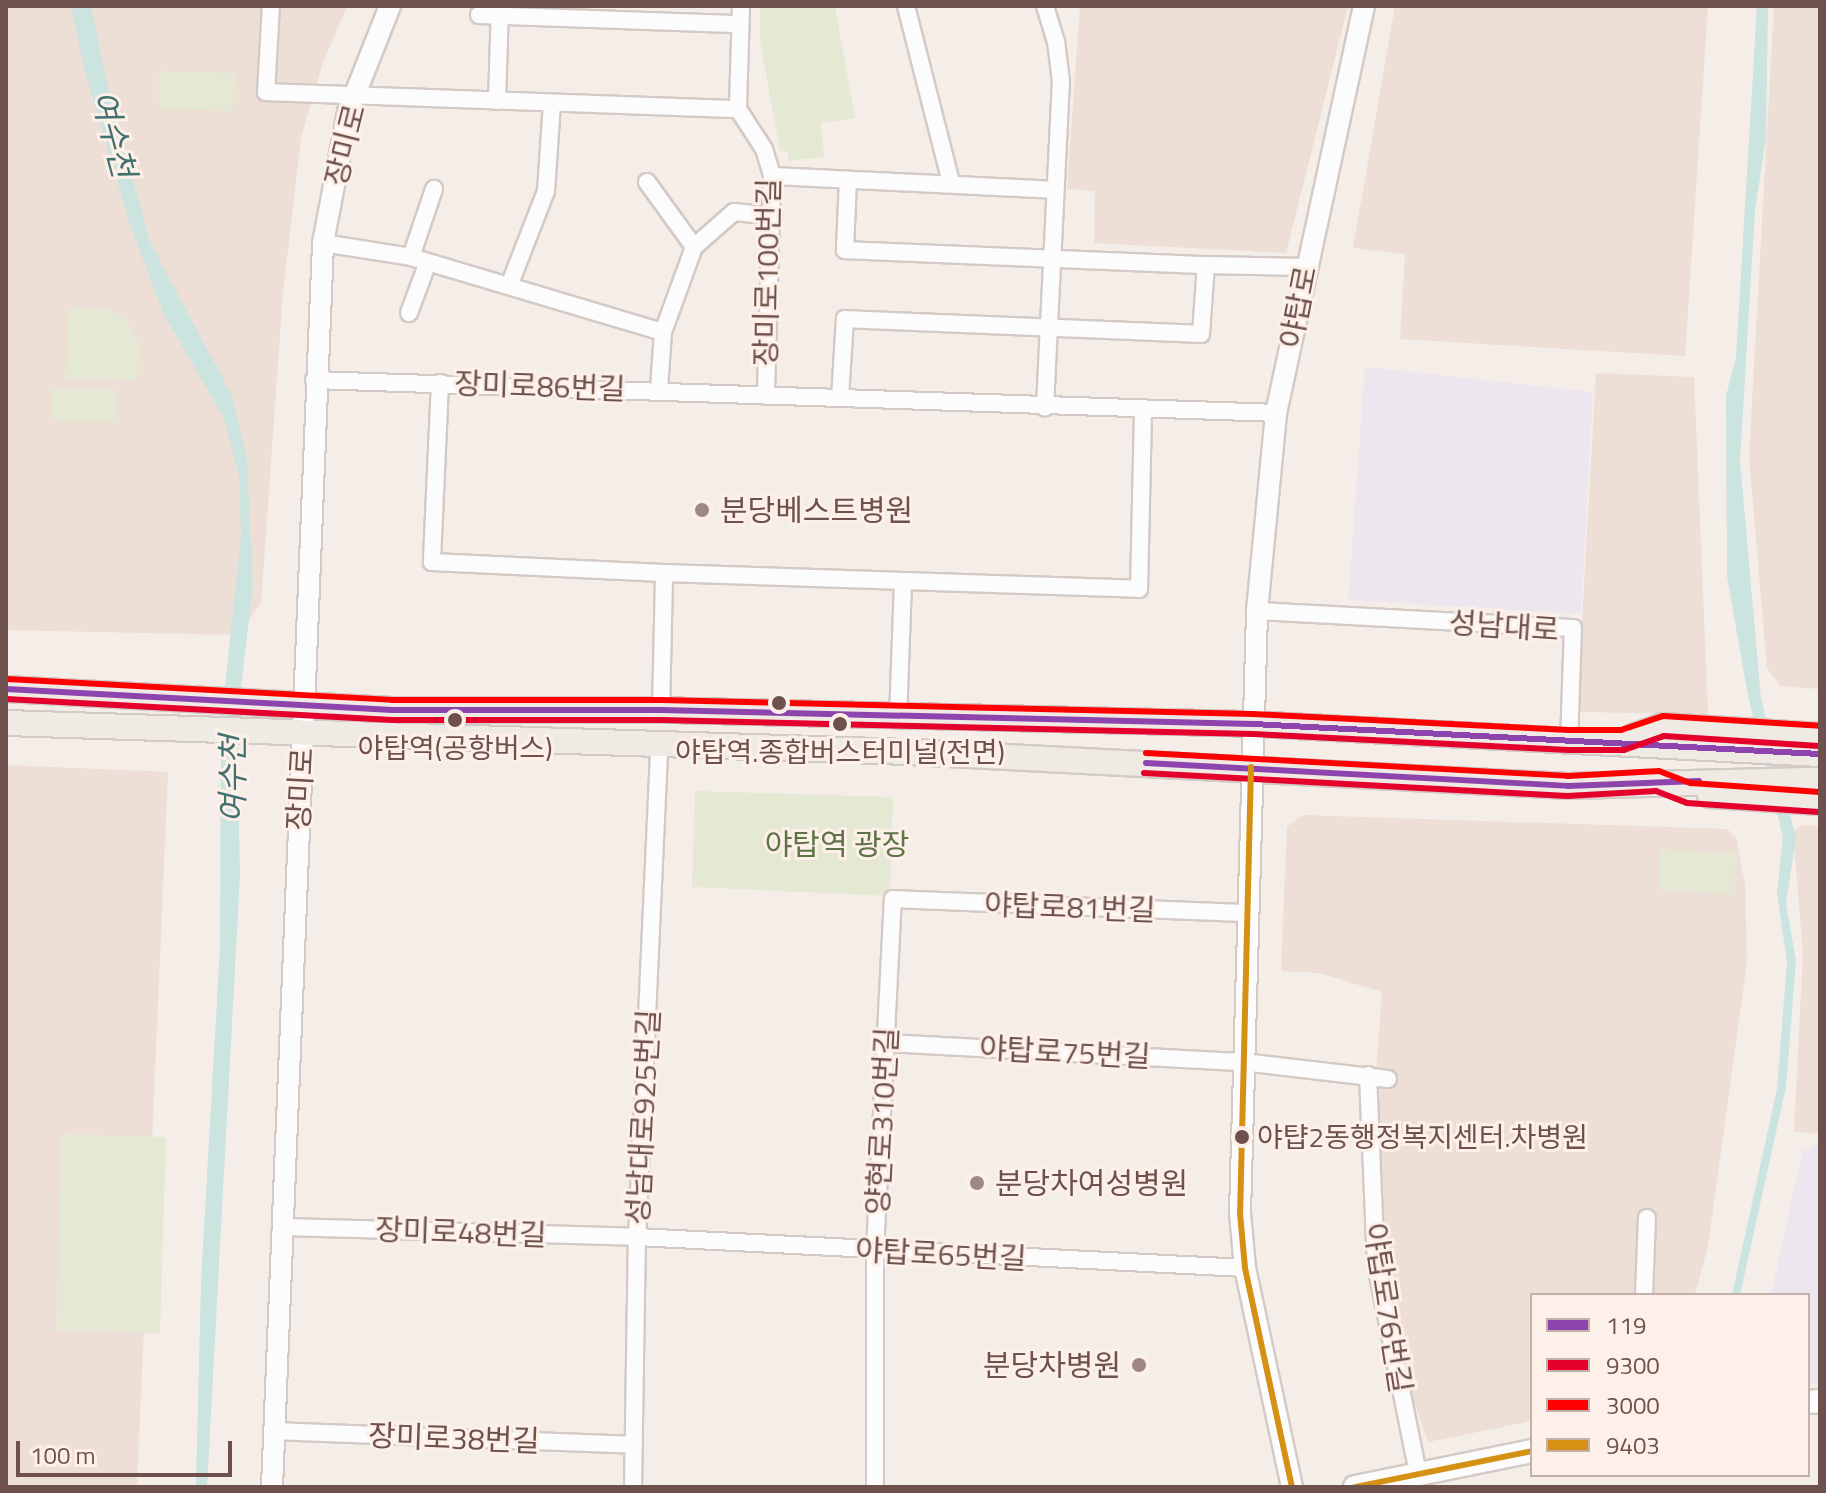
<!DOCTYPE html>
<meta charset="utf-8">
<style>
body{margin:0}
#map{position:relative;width:1826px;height:1493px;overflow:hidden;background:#f4ede8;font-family:"Titillium Web","Noto Sans KR",sans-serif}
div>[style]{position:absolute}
.residential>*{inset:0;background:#edded6}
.education>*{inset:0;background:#eee6ef}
.green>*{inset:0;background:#e5e9d4}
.water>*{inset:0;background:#cce4e0}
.roads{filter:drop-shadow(2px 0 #d3cac6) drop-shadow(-2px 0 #d3cac6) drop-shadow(0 2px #d3cac6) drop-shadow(0 -2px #d3cac6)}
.minor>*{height:16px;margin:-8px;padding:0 8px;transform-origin:8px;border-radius:8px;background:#fdfcfc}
.tertiary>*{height:20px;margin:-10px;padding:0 10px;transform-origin:10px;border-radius:10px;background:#fdfcfc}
.secondary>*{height:22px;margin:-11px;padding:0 11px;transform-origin:11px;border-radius:11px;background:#fdfcfc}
.primary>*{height:24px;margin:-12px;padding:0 12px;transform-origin:12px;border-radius:12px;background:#f0eae5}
.bus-1>*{height:6px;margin:-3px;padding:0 3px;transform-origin:3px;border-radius:3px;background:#8e44ad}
.bus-2>*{height:6px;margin:-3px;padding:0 3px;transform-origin:3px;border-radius:3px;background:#e4002b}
.bus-3>*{height:6px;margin:-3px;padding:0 3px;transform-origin:3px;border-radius:3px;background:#f00}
.bus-4>*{height:6px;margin:-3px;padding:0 3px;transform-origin:3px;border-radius:3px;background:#d59113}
.dots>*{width:22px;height:22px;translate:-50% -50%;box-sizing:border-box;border:4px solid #fdf0e9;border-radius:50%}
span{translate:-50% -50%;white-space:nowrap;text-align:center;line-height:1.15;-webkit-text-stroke:6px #fdf0e9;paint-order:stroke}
.bus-label{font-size:28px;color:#6e514c}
.left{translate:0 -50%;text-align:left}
.street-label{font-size:30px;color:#6e514c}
.poi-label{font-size:30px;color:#6e514c}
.right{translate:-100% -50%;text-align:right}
.park-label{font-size:30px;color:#5e7346}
.water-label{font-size:32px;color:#427270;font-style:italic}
.frame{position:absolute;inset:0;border:8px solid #6e514c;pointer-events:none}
.legend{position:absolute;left:1530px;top:1293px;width:280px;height:184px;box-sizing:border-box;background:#fdf0e9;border:2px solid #c4b0aa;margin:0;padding:10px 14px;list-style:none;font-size:24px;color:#6e514c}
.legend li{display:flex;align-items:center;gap:16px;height:40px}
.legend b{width:40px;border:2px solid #c4b0aa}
.scale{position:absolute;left:16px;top:1441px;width:216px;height:36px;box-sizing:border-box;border:4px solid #6e514c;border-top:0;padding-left:10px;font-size:24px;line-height:28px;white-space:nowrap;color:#6e514c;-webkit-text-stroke:6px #fdf0e9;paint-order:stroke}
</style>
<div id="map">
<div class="residential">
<i style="clip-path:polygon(6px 6px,347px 6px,322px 65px,301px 138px,283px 292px,261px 604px,237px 635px,6px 630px)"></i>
<i style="clip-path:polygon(1080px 6px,1348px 6px,1286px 253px,1094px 243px,1095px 191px,1067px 189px)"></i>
<i style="clip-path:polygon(1395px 6px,1708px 6px,1685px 356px,1400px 339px,1405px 254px,1353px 248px)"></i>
<i style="clip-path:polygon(1774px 6px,1820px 6px,1820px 689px,1780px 686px,1767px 668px,1749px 456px)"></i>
<i style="clip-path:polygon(1596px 373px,1694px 377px,1708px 714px,1577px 712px)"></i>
<i style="clip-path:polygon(6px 765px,168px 772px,137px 1487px,6px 1487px)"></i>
<i style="clip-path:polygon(1302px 815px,1727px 829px,1736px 837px,1745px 884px,1747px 962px,1708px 1246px,1695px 1295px,1532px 1295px,1532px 1421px,1428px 1442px,1404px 1373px,1377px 1237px,1376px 1074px,1382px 992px,1319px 973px,1281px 971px,1287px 827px)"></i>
<i style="clip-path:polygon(1803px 825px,1820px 826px,1820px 1134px,1794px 1132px,1803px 952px,1793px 832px)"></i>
</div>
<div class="education">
<i style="clip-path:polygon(1365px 367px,1593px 392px,1581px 614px,1348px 600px)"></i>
<i style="clip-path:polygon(1820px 1143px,1820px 1383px,1808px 1384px,1808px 1295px,1771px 1295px,1802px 1152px)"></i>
</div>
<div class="green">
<i style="clip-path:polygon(760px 6px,835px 6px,855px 118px,821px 123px,824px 157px,789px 161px,787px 151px,780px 151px,760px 41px)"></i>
<i style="clip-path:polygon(159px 71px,234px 73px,233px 111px,159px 109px)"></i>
<i style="clip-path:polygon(69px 307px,112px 310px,128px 322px,138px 342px,137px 380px,65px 379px)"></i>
<i style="clip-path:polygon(52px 389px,118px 390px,118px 422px,52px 421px)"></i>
<i style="clip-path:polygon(695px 791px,893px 797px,890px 896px,692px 887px)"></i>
<i style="clip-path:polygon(1660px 849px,1736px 854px,1734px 894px,1659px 890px)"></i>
<i style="clip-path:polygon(62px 1134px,166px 1137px,160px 1333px,56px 1330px)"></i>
</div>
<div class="water">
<i style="clip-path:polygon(71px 6px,91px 6px,112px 107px,151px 244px,232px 396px,247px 460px,253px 586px,237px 721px,240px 876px,207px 1487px,196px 1487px,201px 1282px,220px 947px,221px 724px,241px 536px,239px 475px,223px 416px,164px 315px,130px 225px,84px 68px)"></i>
<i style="clip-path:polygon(1757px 6px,1768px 6px,1766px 138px,1755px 211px,1740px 460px,1761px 699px,1796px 838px,1786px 903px,1796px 961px,1786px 1087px,1740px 1295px,1732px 1295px,1777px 1089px,1787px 962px,1777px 893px,1783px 837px,1748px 696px,1727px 576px,1726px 396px,1736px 357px)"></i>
</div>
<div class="roads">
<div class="minor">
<i style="left:271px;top:6px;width:86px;rotate:93.3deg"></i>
<i style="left:266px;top:92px;width:472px;rotate:2.1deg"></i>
<i style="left:741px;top:6px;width:103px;rotate:91.7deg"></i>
<i style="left:738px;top:109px;width:48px;rotate:57deg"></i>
<i style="left:764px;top:149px;width:28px;rotate:73deg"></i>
<i style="left:772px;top:176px;width:220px;rotate:91.6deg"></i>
<i style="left:906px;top:6px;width:183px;rotate:75.7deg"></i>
<i style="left:1045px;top:6px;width:37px;rotate:73deg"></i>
<i style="left:1056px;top:41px;width:39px;rotate:83deg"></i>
<i style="left:1061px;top:80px;width:328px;rotate:92.8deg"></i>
<i style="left:479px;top:15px;width:261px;rotate:2deg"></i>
<i style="left:497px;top:101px;width:93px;rotate:-88.2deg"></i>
<i style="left:772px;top:176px;width:283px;rotate:2.8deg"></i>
<i style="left:848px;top:180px;width:70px;rotate:92.5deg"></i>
<i style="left:845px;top:250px;width:361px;rotate:2.4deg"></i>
<i style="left:647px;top:182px;width:80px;rotate:54.1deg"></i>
<i style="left:694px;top:247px;width:90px;rotate:110deg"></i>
<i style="left:323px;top:243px;width:89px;rotate:9deg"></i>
<i style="left:411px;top:257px;width:263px;rotate:16.6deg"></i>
<i style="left:663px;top:332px;width:57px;rotate:94deg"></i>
<i style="left:694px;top:247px;width:53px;rotate:-41.2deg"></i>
<i style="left:734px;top:212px;width:40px;rotate:5.7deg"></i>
<i style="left:411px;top:257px;width:72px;rotate:-71.3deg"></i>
<i style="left:509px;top:286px;width:102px;rotate:-68.7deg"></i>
<i style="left:546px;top:191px;width:88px;rotate:-86.1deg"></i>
<i style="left:409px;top:313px;width:54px;rotate:-69.6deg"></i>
<i style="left:314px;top:380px;width:963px;rotate:1.96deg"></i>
<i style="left:440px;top:383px;width:179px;rotate:92.6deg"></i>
<i style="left:432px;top:562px;width:232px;rotate:2.7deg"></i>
<i style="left:664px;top:573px;width:475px;rotate:1.9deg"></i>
<i style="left:1139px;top:589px;width:179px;rotate:-88.7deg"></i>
<i style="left:840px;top:398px;width:79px;rotate:-86.4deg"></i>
<i style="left:845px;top:319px;width:356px;rotate:2.4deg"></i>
<i style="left:1201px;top:334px;width:69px;rotate:-85.9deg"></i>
<i style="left:1206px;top:265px;width:99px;rotate:1.2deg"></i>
<i style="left:1257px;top:611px;width:316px;rotate:3.1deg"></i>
<i style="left:1573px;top:628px;width:112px;rotate:92deg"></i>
<i style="left:661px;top:710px;width:137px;rotate:-88.7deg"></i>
<i style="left:898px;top:719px;width:138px;rotate:-87.9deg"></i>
<i style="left:887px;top:1043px;width:357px;rotate:3.1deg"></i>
<i style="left:1243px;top:1062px;width:146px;rotate:6.7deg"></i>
<i style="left:1368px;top:1075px;width:190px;rotate:87.6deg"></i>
<i style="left:1376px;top:1265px;width:213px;rotate:78.6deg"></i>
<i style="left:284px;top:1227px;width:353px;rotate:1.6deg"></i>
<i style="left:637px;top:1237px;width:609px;rotate:2.92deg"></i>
<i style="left:1644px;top:1295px;width:77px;rotate:-87.8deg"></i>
<i style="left:274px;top:1431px;width:360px;rotate:2.2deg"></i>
<i style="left:633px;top:1487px;width:250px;rotate:-89.1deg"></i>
<i style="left:637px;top:1237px;width:491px;rotate:-87.4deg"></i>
<i style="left:875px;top:1487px;width:236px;rotate:-90deg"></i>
<i style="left:875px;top:1251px;width:352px;rotate:-87.1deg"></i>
<i style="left:893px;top:899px;width:355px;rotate:2.3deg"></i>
</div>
<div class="tertiary">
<i style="left:272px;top:1487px;width:1245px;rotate:-87.65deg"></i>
<i style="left:323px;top:243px;width:133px;rotate:-79.2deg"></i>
<i style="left:348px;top:112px;width:114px;rotate:-68.4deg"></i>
<i style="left:1292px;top:1487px;width:224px;rotate:-102.1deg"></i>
<i style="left:1245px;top:1268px;width:55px;rotate:-95.2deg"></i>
<i style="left:1240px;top:1213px;width:602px;rotate:-88.38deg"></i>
<i style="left:1257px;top:611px;width:199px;rotate:-84.5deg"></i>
<i style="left:1276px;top:413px;width:416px;rotate:-77.8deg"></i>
</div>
<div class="secondary">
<i style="left:1808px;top:1402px;width:12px;rotate:-5deg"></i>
<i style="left:1355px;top:1487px;width:181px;rotate:-11.5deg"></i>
</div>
<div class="primary">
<i style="left:6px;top:689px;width:387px;rotate:3.1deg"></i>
<i style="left:392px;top:710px;width:269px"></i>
<i style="left:661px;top:710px;width:592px;rotate:1.35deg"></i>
<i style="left:1253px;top:724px;width:568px;rotate:3.03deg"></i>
<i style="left:6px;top:723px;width:904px;rotate:1.84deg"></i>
<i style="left:910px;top:752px;width:659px;rotate:2.96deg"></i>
<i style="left:1568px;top:786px;width:252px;rotate:-1.4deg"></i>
<i style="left:1633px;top:737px;width:32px;rotate:-20deg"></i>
<i style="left:1663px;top:726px;width:157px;rotate:3.6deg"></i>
<i style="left:1710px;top:795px;width:110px;rotate:3.6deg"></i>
</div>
</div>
<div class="bus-1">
<i style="left:6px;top:689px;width:387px;rotate:3.1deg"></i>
<i style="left:392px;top:710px;width:269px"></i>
<i style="left:661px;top:710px;width:592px;rotate:1.35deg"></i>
<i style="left:1253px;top:724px;width:568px;rotate:3.03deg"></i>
<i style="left:1146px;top:763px;width:423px;rotate:3.1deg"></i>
<i style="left:1568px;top:786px;width:131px;rotate:-2.2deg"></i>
</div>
<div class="bus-2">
<i style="left:6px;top:699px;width:387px;rotate:3.1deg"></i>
<i style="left:392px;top:720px;width:269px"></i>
<i style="left:661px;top:720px;width:592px;rotate:1.35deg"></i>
<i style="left:1253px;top:734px;width:316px;rotate:2.9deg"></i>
<i style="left:1569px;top:750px;width:55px"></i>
<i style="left:1624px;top:750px;width:42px;rotate:-19.3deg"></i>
<i style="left:1664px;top:736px;width:155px;rotate:3.7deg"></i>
<i style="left:1144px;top:773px;width:424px;rotate:3.1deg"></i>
<i style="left:1567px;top:796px;width:89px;rotate:-3.2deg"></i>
<i style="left:1656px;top:791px;width:33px;rotate:21deg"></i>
<i style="left:1687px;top:803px;width:132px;rotate:3.9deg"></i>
</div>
<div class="bus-3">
<i style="left:7px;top:679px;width:386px;rotate:3.1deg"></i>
<i style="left:392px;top:700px;width:269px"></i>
<i style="left:661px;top:700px;width:592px;rotate:1.35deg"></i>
<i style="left:1253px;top:714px;width:316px;rotate:2.9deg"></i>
<i style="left:1569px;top:730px;width:52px"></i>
<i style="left:1621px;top:730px;width:44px;rotate:-18.4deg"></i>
<i style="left:1663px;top:716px;width:157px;rotate:3.6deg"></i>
<i style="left:1146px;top:753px;width:423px;rotate:3.1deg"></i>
<i style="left:1568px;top:776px;width:91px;rotate:-3.1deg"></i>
<i style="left:1659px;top:771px;width:34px;rotate:21deg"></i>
<i style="left:1691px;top:783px;width:129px;rotate:4deg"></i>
</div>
<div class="bus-4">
<i style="left:1251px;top:767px;width:446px;rotate:91.4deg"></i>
<i style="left:1240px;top:1213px;width:55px;rotate:84.8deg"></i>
<i style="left:1245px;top:1268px;width:224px;rotate:77.9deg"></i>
<i style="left:1355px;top:1487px;width:181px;rotate:-11.5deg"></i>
</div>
<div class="dots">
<i style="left:702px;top:510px;background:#9d8883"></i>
<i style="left:779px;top:703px;background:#6e514c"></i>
<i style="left:455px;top:720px;background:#6e514c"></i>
<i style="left:840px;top:724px;background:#6e514c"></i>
<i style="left:1242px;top:1137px;background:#6e514c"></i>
<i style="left:977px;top:1183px;background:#9d8883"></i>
<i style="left:1139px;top:1365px;background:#9d8883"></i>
</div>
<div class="bus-label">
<span style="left:455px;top:748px">야탑역(공항버스)</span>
<span style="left:840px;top:752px">야탑역.종합버스터미널(전면)</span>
<span class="left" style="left:1257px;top:1137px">야턉2동행정복지센터.차병원</span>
</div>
<div class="street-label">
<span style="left:345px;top:145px;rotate:-76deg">장미로</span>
<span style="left:767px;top:272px;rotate:-89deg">장미로100번길</span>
<span style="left:1298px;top:307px;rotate:-79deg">야탑로</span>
<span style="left:540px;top:386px;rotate:2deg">장미로86번길</span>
<span style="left:1504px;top:626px;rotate:4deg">성남대로</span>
<span style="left:300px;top:789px;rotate:-87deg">장미로</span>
<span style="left:1070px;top:907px;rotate:2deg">야탑로81번길</span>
<span style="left:1065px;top:1052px;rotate:3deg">야탑로75번길</span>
<span style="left:643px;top:1117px;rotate:-87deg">성남대로925번길</span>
<span style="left:882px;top:1121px;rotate:-87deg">양현로310번길</span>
<span style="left:461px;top:1232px;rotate:2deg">장미로48번길</span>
<span style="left:941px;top:1254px;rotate:3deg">야탑로65번길</span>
<span style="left:1388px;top:1308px;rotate:81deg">야탑로76번길</span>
<span style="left:454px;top:1438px;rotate:2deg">장미로38번길</span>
</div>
<div class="poi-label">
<span class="left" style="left:720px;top:510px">분당베스트병원</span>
<span class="left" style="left:995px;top:1183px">분당차여성병원</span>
<span class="right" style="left:1121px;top:1365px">분당차병원</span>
</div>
<div class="park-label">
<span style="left:837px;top:844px">야탑역 광장</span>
</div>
<div class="water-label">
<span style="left:114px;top:134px;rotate:75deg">여수천</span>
<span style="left:232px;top:779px;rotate:-90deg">여수천</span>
</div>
<div class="frame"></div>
<ul class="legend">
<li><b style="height:10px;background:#8e44ad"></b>119</li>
<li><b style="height:10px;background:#e4002b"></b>9300</li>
<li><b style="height:10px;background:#f00"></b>3000</li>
<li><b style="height:10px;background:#d59113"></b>9403</li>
</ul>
<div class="scale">100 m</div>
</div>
